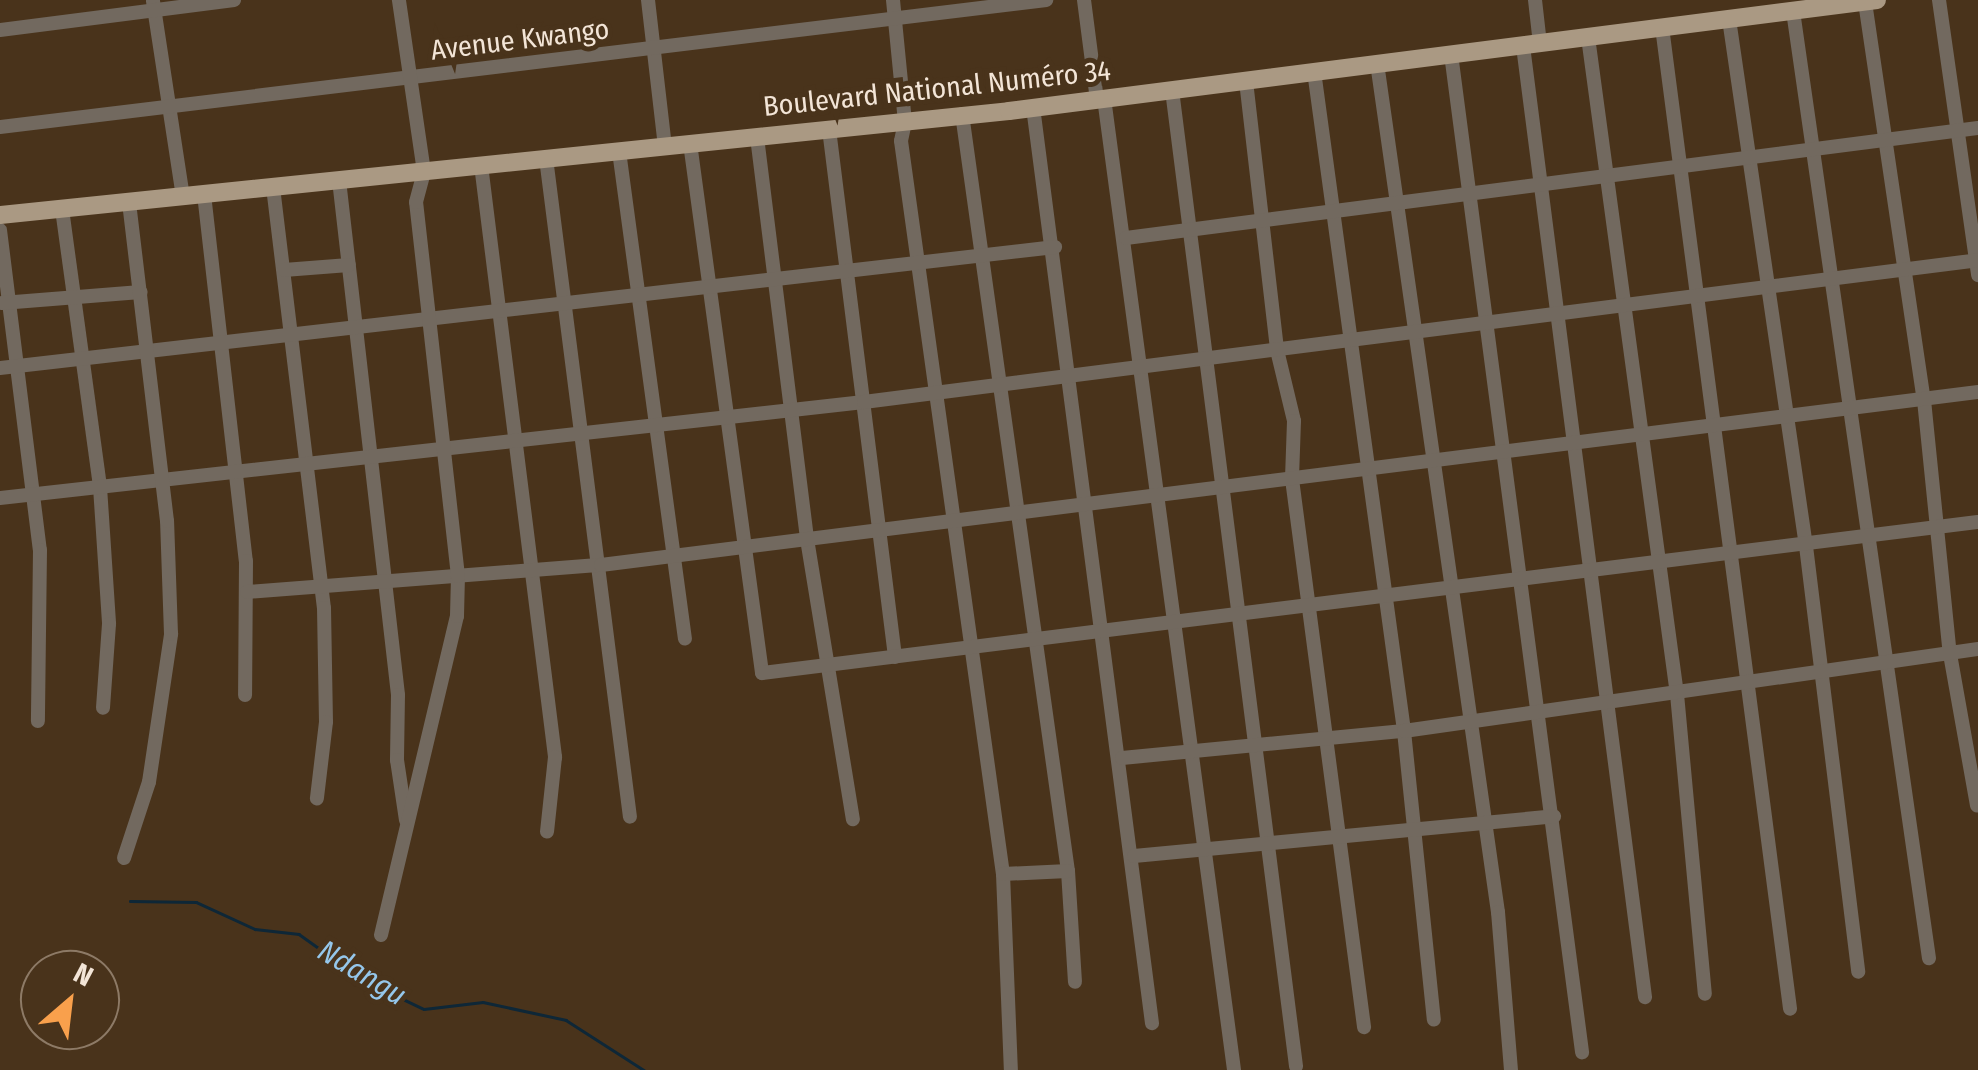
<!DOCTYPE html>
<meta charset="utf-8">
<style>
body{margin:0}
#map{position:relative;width:1978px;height:1070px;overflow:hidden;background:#49331b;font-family:"Fira Sans Condensed",sans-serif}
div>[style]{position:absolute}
.stream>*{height:2.5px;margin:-1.25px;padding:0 1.25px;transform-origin:1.25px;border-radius:1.25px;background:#0e2737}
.minor>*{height:14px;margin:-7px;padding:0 7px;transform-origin:7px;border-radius:7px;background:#72695f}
.major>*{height:18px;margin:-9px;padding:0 9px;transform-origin:9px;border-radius:9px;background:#aa9983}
span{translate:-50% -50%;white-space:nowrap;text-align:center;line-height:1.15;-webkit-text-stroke:10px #49331b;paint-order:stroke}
.street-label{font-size:28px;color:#f3e5d7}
.water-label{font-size:30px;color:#95c7eb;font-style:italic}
.north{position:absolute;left:20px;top:950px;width:100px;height:100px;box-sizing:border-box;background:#49331b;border:2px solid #8d7a66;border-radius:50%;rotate:28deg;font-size:28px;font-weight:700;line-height:40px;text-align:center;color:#f3e5d7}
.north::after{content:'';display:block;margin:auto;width:35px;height:45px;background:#f9a04c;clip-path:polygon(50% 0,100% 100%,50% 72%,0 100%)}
</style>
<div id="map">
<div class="stream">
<i style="left:130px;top:901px;width:66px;rotate:0.9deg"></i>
<i style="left:196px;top:902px;width:65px;rotate:24.6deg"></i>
<i style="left:255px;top:929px;width:44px;rotate:6.5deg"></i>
<i style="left:299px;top:934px;width:81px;rotate:35.5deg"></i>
<i style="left:365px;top:981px;width:65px;rotate:25.4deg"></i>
<i style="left:424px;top:1009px;width:59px;rotate:-6.8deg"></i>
<i style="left:483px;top:1002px;width:85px;rotate:12.2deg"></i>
<i style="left:566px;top:1020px;width:93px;rotate:32.7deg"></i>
</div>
<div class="minor">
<i style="left:648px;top:0;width:147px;rotate:83.4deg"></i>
<i style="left:893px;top:0;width:123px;rotate:84.4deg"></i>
<i style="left:905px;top:122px;width:19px;rotate:102deg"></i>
<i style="left:901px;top:141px;width:740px;rotate:82.08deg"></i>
<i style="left:1003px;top:874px;width:196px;rotate:87.7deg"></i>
<i style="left:1084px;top:0;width:101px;rotate:82.6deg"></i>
<i style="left:1535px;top:0;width:44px;rotate:83.5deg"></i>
<i style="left:1939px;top:0;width:278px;rotate:81.9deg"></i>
<i style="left:153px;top:1px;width:198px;rotate:81.3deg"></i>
<i style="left:1865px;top:2px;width:402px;rotate:81.6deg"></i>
<i style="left:1924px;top:400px;width:255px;rotate:84.2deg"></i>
<i style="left:1950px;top:654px;width:154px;rotate:79.9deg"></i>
<i style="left:1793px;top:11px;width:957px;rotate:81.83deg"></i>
<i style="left:1729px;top:19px;width:533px;rotate:81.69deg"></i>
<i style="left:1806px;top:546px;width:429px;rotate:83deg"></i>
<i style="left:1662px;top:27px;width:990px;rotate:82.57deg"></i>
<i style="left:0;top:30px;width:236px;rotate:-7.3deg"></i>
<i style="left:1588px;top:37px;width:663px;rotate:82.29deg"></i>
<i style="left:1677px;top:694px;width:301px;rotate:84.7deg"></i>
<i style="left:1523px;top:46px;width:959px;rotate:82.69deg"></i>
<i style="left:1451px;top:54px;width:1007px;rotate:82.52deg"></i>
<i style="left:1377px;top:63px;width:858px;rotate:81.89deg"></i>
<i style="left:1498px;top:912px;width:159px;rotate:85.3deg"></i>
<i style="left:1314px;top:71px;width:666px;rotate:82.23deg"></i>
<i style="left:1404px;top:731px;width:290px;rotate:84.1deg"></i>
<i style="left:1246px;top:81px;width:271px;rotate:83.4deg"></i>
<i style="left:1277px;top:350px;width:73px;rotate:76.5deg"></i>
<i style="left:1294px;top:421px;width:58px;rotate:92deg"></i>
<i style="left:1292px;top:479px;width:553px;rotate:82.51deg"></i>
<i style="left:1172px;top:90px;width:984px;rotate:82.76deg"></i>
<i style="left:1104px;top:98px;width:981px;rotate:82.38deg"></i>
<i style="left:1033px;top:107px;width:924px;rotate:82.6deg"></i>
<i style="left:962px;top:114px;width:764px;rotate:82.03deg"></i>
<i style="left:1068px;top:871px;width:111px;rotate:86.4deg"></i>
<i style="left:0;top:127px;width:1054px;rotate:-6.92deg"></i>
<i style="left:829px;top:129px;width:532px;rotate:82.87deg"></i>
<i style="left:757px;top:137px;width:405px;rotate:82.9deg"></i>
<i style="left:807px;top:539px;width:284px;rotate:80.7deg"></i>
<i style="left:690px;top:143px;width:535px;rotate:82.26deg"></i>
<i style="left:762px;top:673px;width:1225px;rotate:-7.08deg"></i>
<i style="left:619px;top:151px;width:492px;rotate:82.3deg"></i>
<i style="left:546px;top:158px;width:664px;rotate:82.74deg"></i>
<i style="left:481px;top:165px;width:597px;rotate:82.87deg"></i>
<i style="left:555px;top:757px;width:75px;rotate:96.1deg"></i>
<i style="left:339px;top:180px;width:518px;rotate:83.46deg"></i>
<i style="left:398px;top:695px;width:65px;rotate:90.9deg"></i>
<i style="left:397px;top:760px;width:61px;rotate:81.5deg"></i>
<i style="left:273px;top:187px;width:424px;rotate:83.1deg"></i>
<i style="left:324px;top:608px;width:114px;rotate:89deg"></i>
<i style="left:326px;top:722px;width:77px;rotate:96.8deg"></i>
<i style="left:204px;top:194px;width:369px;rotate:83.5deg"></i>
<i style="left:246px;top:561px;width:134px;rotate:90.4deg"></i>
<i style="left:62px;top:209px;width:281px;rotate:82.2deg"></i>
<i style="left:100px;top:487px;width:137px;rotate:86.2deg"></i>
<i style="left:109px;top:624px;width:84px;rotate:94.1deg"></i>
<i style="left:0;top:230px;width:322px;rotate:82.9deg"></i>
<i style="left:40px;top:550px;width:171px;rotate:90.7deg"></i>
<i style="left:1126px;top:238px;width:859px;rotate:-7.36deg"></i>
<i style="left:284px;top:270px;width:65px;rotate:-4.4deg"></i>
<i style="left:2px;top:303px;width:139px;rotate:-4.5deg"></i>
<i style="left:0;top:368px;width:1062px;rotate:-6.54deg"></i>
<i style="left:0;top:498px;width:869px;rotate:-6.34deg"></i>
<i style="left:864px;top:402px;width:1123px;rotate:-7.26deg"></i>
<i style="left:247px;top:592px;width:355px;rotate:-4.4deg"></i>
<i style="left:601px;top:565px;width:1388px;rotate:-7.16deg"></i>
<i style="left:1122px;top:758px;width:283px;rotate:-5.5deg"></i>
<i style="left:1404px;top:731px;width:580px;rotate:-8.13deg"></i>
<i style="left:1134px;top:856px;width:422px;rotate:-5.4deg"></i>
<i style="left:124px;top:858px;width:80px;rotate:-71.8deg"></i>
<i style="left:149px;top:782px;width:150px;rotate:-81.5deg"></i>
<i style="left:171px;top:634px;width:113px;rotate:-92deg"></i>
<i style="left:167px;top:521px;width:321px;rotate:-96.8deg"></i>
<i style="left:1003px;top:874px;width:65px;rotate:-2.6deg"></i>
<i style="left:381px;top:935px;width:328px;rotate:-76.6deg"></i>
<i style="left:457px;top:616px;width:40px;rotate:-88.6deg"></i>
<i style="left:458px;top:576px;width:376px;rotate:-96.4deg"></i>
<i style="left:416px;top:202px;width:31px;rotate:-75deg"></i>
<i style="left:424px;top:172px;width:174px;rotate:-98.3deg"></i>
</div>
<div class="major">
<i style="left:0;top:215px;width:1014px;rotate:-5.88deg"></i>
<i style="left:1009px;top:111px;width:875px;rotate:-7.29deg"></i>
</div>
<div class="street-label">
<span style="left:520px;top:40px;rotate:-7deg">Avenue Kwango</span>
<span style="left:937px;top:89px;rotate:-6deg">Boulevard National Numéro 34</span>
</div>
<div class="water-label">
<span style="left:362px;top:973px;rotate:31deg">Ndangu</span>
</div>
<div class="north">N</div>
</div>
